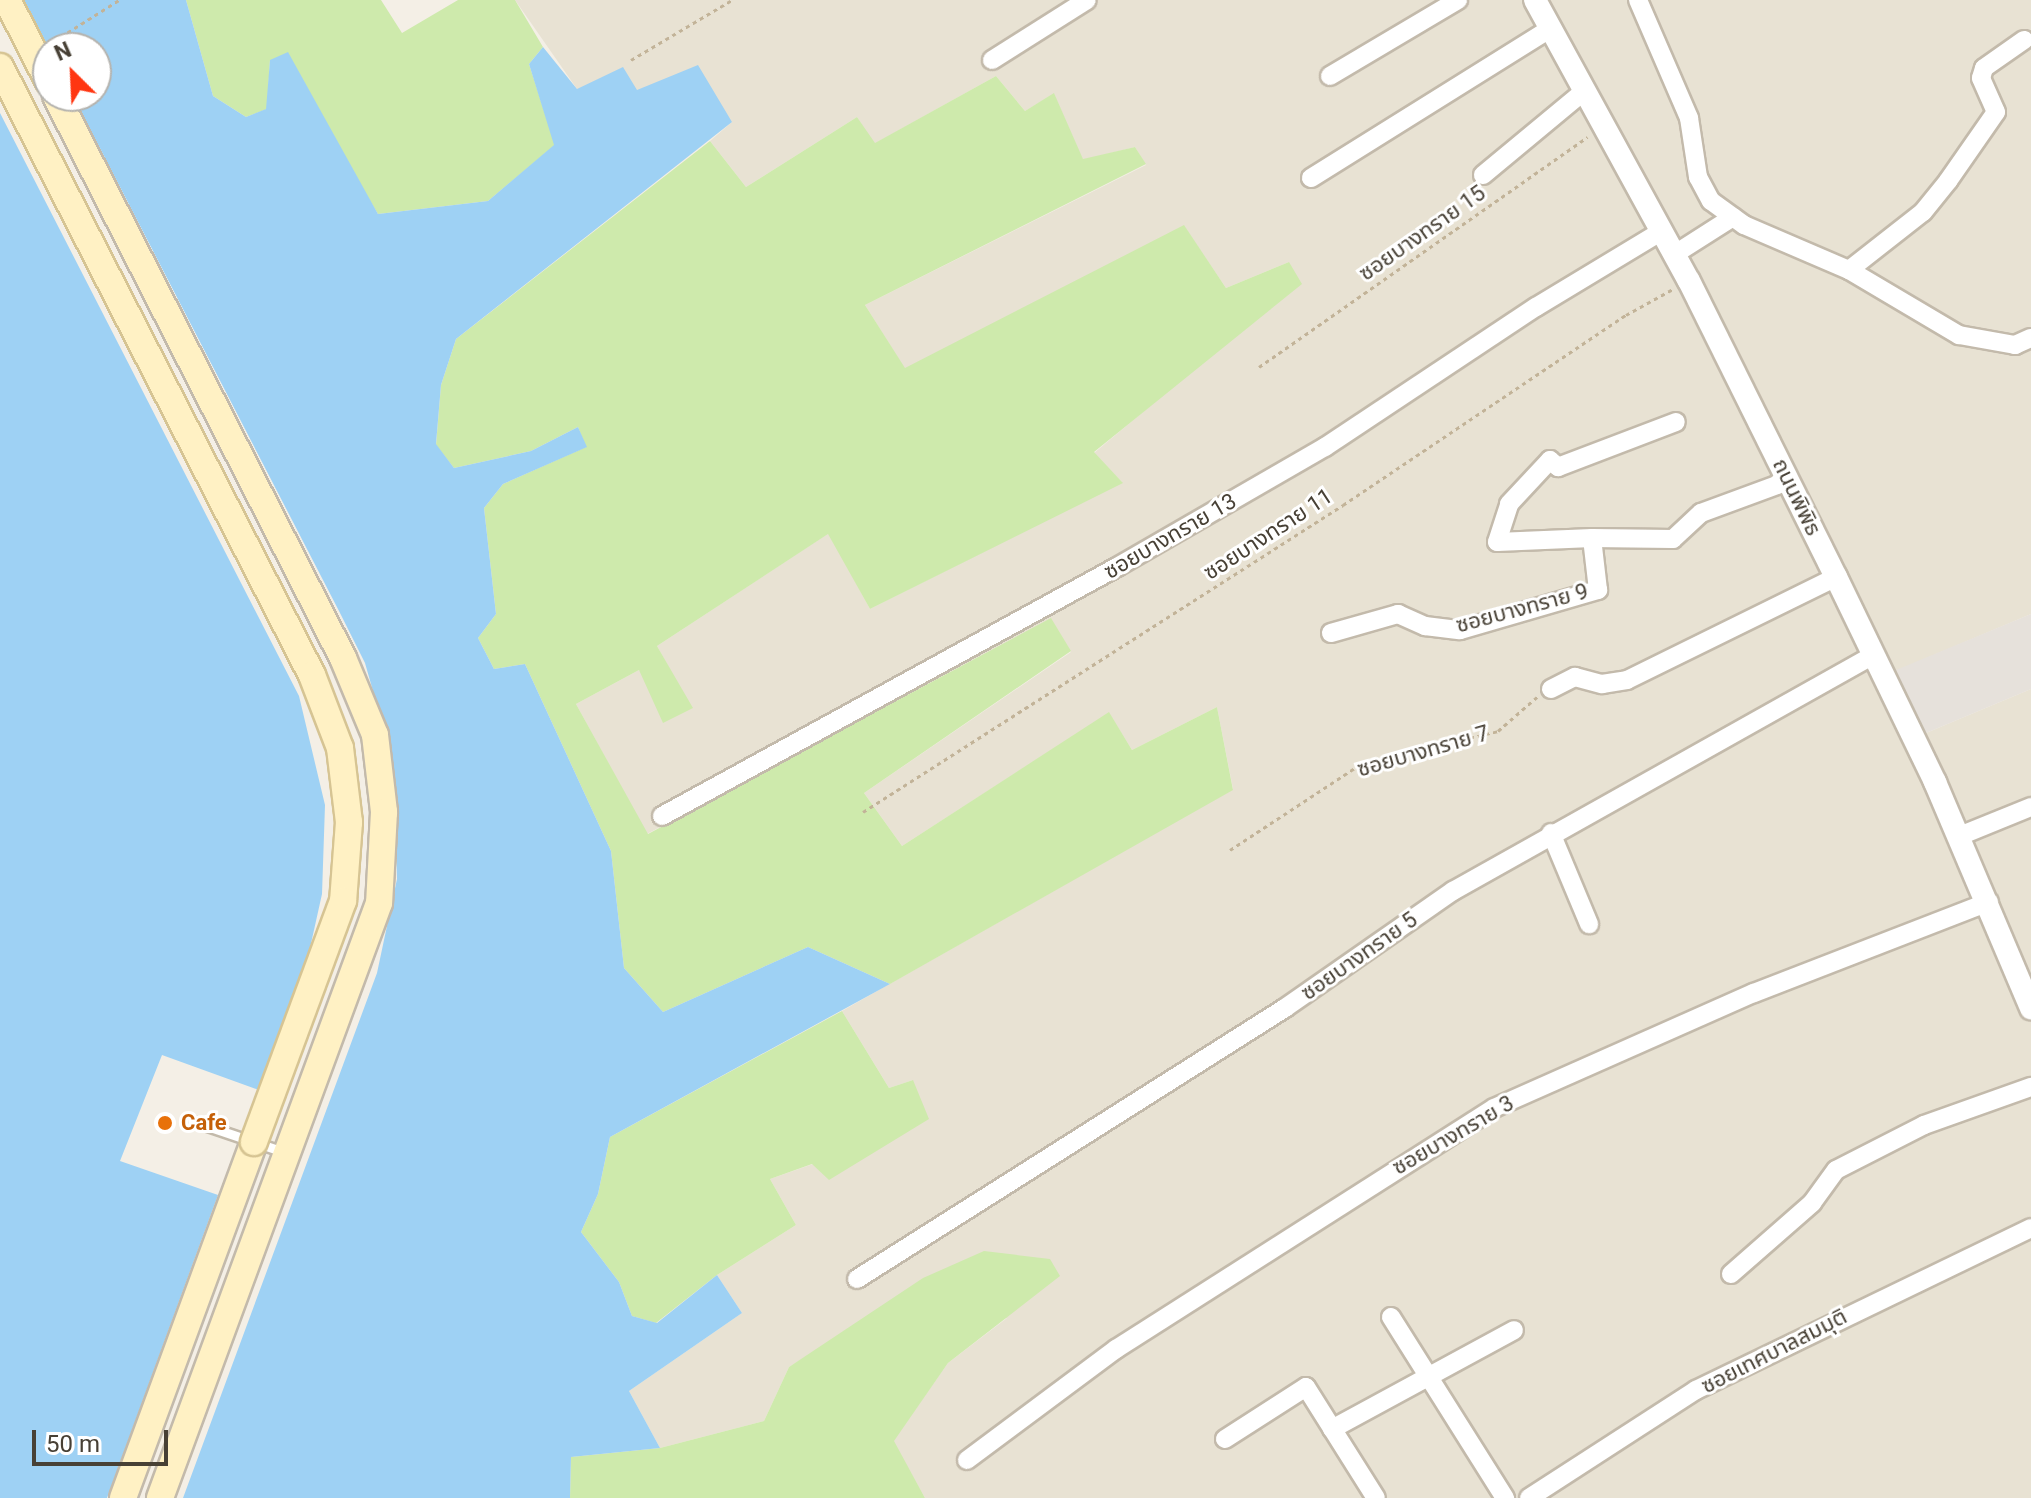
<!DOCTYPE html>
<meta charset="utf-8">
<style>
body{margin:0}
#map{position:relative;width:2031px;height:1498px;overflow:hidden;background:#f4efe6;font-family:Roboto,"Noto Sans Thai",sans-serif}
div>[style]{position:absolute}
.residential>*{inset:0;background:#e8e2d3}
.industrial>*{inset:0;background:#e6e1db}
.green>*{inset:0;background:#ceeaac}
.water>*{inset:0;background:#9ed1f4}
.pier>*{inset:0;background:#f4efe6}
.path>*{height:3px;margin-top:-1.5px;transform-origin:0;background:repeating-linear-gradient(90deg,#c2b398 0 4px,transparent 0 8px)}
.roads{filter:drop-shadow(2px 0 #c3baab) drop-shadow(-2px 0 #c3baab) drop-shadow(0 2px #c3baab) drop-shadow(0 -2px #c3baab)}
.service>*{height:9px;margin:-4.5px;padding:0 4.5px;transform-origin:4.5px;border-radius:4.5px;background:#fff}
.minor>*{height:18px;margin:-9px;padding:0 9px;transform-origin:9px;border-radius:9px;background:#fff}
.tertiary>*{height:22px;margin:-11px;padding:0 11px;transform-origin:11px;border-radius:11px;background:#fff}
.secondary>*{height:26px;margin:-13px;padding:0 13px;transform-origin:13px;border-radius:13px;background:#fff1c4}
.bridges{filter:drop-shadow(2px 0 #d6c493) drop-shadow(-2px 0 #d6c493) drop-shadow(0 2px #d6c493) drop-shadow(0 -2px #d6c493)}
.secondary-bridge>*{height:26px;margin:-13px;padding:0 13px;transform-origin:13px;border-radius:13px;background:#fff1c4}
.dots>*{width:22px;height:22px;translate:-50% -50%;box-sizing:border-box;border:4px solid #fff;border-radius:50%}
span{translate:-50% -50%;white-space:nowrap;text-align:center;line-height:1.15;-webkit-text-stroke:6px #fff;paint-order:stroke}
.street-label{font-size:22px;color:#474035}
.food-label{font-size:22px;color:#c56008;font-weight:700}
.left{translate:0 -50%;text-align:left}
.north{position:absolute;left:32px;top:32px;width:80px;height:80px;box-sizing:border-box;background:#fff;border:2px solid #b5b3ae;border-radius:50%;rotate:336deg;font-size:22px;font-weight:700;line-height:32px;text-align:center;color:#474035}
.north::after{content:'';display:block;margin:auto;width:28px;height:36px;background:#ff3611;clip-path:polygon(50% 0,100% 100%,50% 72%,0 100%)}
.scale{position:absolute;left:32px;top:1430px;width:136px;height:36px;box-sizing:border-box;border:4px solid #474035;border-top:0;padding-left:10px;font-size:24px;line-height:28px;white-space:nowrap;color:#474035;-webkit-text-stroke:6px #fff;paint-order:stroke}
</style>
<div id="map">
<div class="residential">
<i style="clip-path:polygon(515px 0,2031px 0,2031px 614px,1884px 676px,1914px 738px,2031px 689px,2031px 1498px,925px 1498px,893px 1441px,948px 1363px,1007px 1318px,825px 1345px,789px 1367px,764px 1421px,660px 1448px,629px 1391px,742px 1313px,717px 1275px,796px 1225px,770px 1179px,813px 1164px,913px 1080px,889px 1088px,842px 1011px,1233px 789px,1217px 707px,1132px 750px,1109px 713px,902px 846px,864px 793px,1071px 652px,1051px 619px,647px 834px,576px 704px,639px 670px,692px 709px,657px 646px,829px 533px,870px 609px,1122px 482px,1094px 453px,1174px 386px,1289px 262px,1226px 288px,1184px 226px,905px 369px,865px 305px,1146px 165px,1135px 147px,1083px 160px,1054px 94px,1025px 111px,996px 76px,874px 144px,857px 117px,746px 187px,710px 141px,732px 122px,637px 90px,577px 89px)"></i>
</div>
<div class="industrial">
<i style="clip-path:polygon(2031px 614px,2031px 689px,1914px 738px,1884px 675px)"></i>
</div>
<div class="green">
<i style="clip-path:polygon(186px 0,381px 0,402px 33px,458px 0,515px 0,543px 47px,529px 64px,555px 145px,488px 201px,378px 214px,336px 145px,270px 60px,267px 109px,246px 117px,213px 96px)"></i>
<i style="clip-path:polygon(996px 76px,1025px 111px,1054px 93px,1083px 159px,1135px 147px,1146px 164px,865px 305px,905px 368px,1184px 225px,1226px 288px,1289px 262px,1302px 284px,1094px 452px,1123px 483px,870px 609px,828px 534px,657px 646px,693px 708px,663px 723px,639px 670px,576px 704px,648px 834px,1051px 618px,1071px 651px,864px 793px,902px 846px,1109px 712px,1132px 750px,1217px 707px,1233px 790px,890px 984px,808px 947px,663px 1012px,624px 968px,611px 851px,525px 664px,494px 669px,478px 638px,496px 614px,484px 508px,503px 484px,586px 447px,578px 427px,531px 451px,454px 468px,436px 445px,441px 385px,456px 339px,710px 141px,746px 187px,857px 117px,875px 143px)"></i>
<i style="clip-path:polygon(842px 1011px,889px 1088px,913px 1080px,929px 1119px,829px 1180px,812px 1164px,770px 1179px,796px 1225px,717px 1275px,656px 1323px,632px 1316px,619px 1282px,581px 1232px,598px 1194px,610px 1137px)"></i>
<i style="clip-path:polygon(984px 1251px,1050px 1259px,1060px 1276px,948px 1363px,894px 1441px,925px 1498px,570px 1498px,571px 1457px,660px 1448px,764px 1421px,789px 1367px,923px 1278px)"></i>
</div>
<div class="water">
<i style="clip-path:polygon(evenodd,0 0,186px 0,213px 96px,246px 117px,266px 109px,270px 60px,288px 52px,378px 214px,488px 201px,554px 145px,529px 64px,543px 47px,577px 89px,623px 67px,637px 90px,698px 65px,732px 122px,456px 339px,441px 385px,436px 444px,454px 468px,531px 451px,578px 427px,587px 447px,503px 484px,484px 508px,496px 614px,478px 638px,494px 669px,525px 664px,611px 851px,624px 968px,663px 1012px,808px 947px,890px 984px,610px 1137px,598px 1194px,581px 1232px,619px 1282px,632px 1316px,657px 1323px,717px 1275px,742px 1313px,629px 1391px,660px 1448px,571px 1457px,570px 1498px,0 1498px,0 0,48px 48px,96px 48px,96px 96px,48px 96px,48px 48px)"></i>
</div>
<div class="pier">
<i style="clip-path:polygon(0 0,23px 0,48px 48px,48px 96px,73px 96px,339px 611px,365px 663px,393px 761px,397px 879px,377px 973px,183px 1498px,107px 1498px,218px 1195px,120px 1161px,162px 1055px,259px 1090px,310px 948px,322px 894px,325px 805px,299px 696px,0 113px)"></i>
</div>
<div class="path">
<i style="left:54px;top:41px;width:77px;rotate:-32.2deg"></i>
<i style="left:631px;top:60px;width:117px;rotate:-30.7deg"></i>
<i style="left:1259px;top:367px;width:401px;rotate:-35deg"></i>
<i style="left:863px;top:812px;width:570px;rotate:-32.6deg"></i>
<i style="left:1343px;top:505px;width:341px;rotate:-33.9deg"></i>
<i style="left:1626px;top:315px;width:54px;rotate:-29deg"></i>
<i style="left:1230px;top:850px;width:157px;rotate:-33.3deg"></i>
<i style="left:1361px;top:764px;width:141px;rotate:-13.5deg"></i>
<i style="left:1498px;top:731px;width:52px;rotate:-41.1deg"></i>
</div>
<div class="roads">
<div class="service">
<i style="left:195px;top:1122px;width:94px;rotate:18.6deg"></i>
</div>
<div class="minor">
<i style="left:1638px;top:0;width:129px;rotate:66.6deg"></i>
<i style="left:1689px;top:118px;width:60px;rotate:81.3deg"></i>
<i style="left:1698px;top:177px;width:27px;rotate:62deg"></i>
<i style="left:1711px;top:201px;width:41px;rotate:36deg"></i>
<i style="left:1744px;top:225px;width:114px;rotate:23.2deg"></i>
<i style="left:1849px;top:270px;width:128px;rotate:30.6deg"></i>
<i style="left:1959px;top:335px;width:57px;rotate:10.1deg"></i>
<i style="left:2015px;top:345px;width:17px;rotate:-24deg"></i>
<i style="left:992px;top:60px;width:112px;rotate:-32.3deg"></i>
<i style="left:1330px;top:76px;width:149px;rotate:-30.7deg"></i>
<i style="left:1483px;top:175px;width:131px;rotate:-39.7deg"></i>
<i style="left:1311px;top:178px;width:283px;rotate:-32deg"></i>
<i style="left:1675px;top:254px;width:69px;rotate:-32.5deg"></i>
<i style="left:1849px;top:270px;width:94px;rotate:-38.1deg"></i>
<i style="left:1923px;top:212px;width:40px;rotate:-51deg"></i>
<i style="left:1948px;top:181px;width:84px;rotate:-55.2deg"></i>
<i style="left:1996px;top:112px;width:37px;rotate:-114deg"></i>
<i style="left:1981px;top:78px;width:10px;rotate:-73deg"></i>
<i style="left:1984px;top:68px;width:49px;rotate:-35deg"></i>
<i style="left:1592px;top:538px;width:95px;rotate:177.6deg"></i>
<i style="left:1497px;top:542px;width:40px;rotate:-72deg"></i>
<i style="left:1509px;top:504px;width:60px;rotate:-47deg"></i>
<i style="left:1550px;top:460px;width:11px;rotate:41deg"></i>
<i style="left:1558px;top:467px;width:126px;rotate:-20.9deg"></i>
<i style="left:1331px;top:633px;width:70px;rotate:-15.8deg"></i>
<i style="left:1398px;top:614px;width:30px;rotate:24deg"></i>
<i style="left:1425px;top:626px;width:35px;rotate:7deg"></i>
<i style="left:1460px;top:630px;width:144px;rotate:-16.2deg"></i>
<i style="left:1598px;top:590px;width:52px;rotate:-96.6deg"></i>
<i style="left:1592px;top:538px;width:81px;rotate:0.7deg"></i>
<i style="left:1673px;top:539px;width:38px;rotate:-43deg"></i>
<i style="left:1701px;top:513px;width:81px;rotate:-20.2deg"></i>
<i style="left:1777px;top:485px;width:13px;rotate:-48deg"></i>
<i style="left:1551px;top:689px;width:27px;rotate:-27deg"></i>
<i style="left:1575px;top:677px;width:28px;rotate:15deg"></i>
<i style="left:1602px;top:684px;width:25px;rotate:-9deg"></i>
<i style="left:1627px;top:680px;width:233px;rotate:-26.2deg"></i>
<i style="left:662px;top:816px;width:519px;rotate:-28.69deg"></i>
<i style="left:1117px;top:567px;width:240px;rotate:-30deg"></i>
<i style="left:1325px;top:447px;width:253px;rotate:-33.6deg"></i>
<i style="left:1536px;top:307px;width:147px;rotate:-31.1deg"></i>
<i style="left:1551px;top:833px;width:99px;rotate:67.3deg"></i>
<i style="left:1957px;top:837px;width:80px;rotate:-22.1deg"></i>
<i style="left:1731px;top:1274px;width:108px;rotate:-41.2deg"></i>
<i style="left:1812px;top:1203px;width:41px;rotate:-54deg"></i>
<i style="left:1836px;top:1170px;width:99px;rotate:-27.1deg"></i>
<i style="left:1924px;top:1125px;width:114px;rotate:-19.6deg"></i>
<i style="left:857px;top:1279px;width:507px;rotate:-32.34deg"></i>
<i style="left:1285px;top:1008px;width:205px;rotate:-34.9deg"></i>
<i style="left:1453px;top:891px;width:483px;rotate:-29.3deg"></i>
<i style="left:1391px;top:1317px;width:214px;rotate:57.8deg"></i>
<i style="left:1332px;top:1429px;width:207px;rotate:-28.5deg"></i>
<i style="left:1225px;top:1439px;width:96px;rotate:-32.7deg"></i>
<i style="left:1306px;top:1387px;width:131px;rotate:57.8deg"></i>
<i style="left:967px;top:1460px;width:186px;rotate:-36.7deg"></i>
<i style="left:1116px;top:1349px;width:448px;rotate:-32.5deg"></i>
<i style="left:1494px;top:1108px;width:284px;rotate:-23.9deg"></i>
<i style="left:1754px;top:993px;width:252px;rotate:-21.2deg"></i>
<i style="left:1529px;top:1498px;width:199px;rotate:-32.9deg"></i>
<i style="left:1696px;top:1390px;width:372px;rotate:-25.8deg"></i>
</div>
<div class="tertiary">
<i style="left:1535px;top:0;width:320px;rotate:61.3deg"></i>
<i style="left:1689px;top:281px;width:330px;rotate:63.6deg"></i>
<i style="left:1836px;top:577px;width:228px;rotate:64.2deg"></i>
<i style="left:1935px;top:782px;width:246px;rotate:67deg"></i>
</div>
<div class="secondary">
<i style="left:56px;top:96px;width:631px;rotate:62.95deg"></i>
<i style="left:343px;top:658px;width:83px;rotate:67.4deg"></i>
<i style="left:375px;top:735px;width:78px;rotate:83.3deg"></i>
<i style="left:384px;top:812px;width:91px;rotate:93.1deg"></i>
<i style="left:379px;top:903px;width:634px;rotate:110.21deg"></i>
<i style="left:123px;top:1498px;width:379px;rotate:-69.8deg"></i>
</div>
</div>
<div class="bridges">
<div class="secondary-bridge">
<i style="left:7px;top:0;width:90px;rotate:62.9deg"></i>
<i style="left:0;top:67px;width:683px;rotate:62.84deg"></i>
<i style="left:312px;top:675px;width:78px;rotate:69deg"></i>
<i style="left:340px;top:748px;width:75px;rotate:83.1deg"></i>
<i style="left:349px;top:822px;width:79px;rotate:94.3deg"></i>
<i style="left:343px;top:901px;width:257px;rotate:110.3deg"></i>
</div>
</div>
<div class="dots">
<i style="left:165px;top:1123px;background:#e8710a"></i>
</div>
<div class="street-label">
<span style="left:1422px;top:233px;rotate:-35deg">ซอยบางทราย 15</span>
<span style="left:1797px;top:497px;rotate:64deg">ถนนพิพิธ</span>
<span style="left:1268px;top:534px;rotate:-33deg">ซอยบางทราย 11</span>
<span style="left:1170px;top:536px;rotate:-30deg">ซอยบางทราย 13</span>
<span style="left:1522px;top:608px;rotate:-15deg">ซอยบางทราย 9</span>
<span style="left:1423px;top:751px;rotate:-16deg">ซอยบางทราย 7</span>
<span style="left:1359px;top:956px;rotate:-35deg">ซอยบางทราย 5</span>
<span style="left:1453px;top:1135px;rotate:-30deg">ซอยบางทราย 3</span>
<span style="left:1774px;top:1351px;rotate:-27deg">ซอยเทศบาลสมมุติ</span>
</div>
<div class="food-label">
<span class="left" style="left:181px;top:1123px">Cafe</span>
</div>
<div class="north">N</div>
<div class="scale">50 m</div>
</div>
